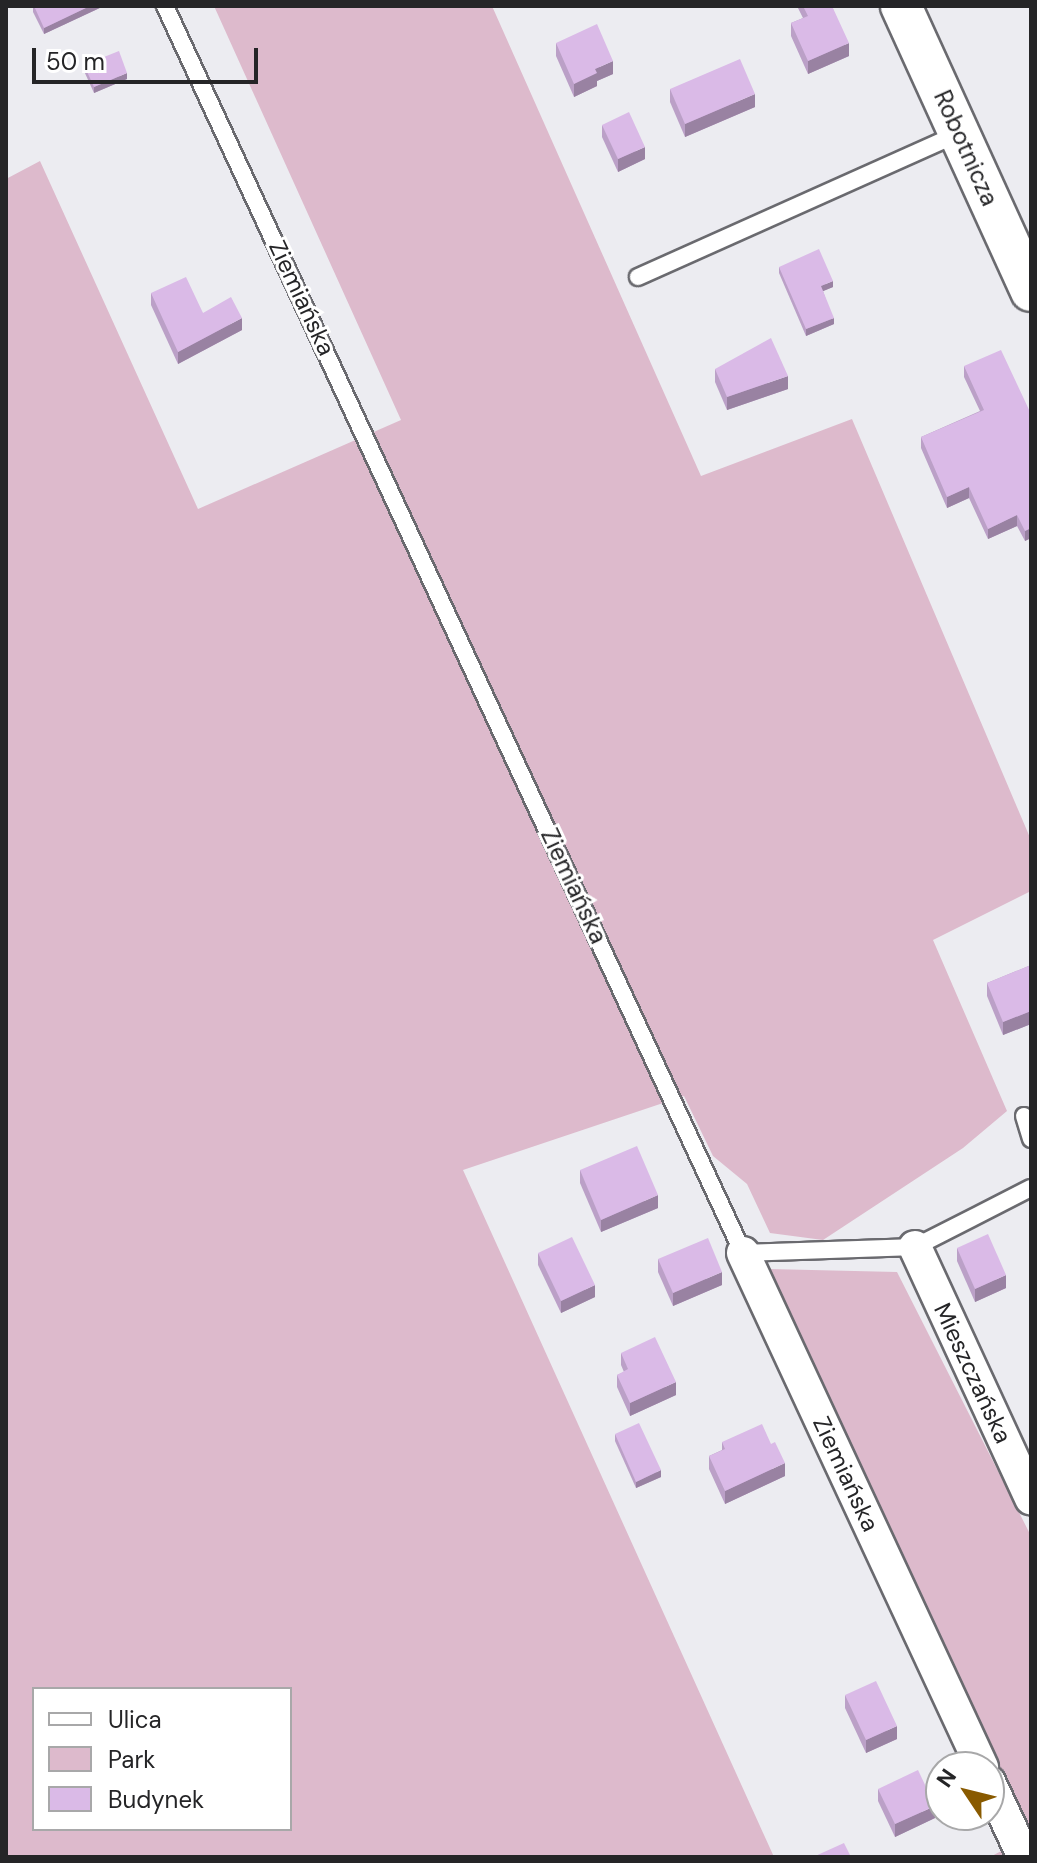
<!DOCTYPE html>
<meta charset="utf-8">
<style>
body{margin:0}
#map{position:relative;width:1037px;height:1863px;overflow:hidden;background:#ececf1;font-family:"DM Sans",sans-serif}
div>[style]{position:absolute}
.green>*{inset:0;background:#ddbacc}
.roads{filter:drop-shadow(2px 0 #6a6a6f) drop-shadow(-2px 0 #6a6a6f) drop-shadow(0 2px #6a6a6f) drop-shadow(0 -2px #6a6a6f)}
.service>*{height:16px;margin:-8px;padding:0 8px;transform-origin:8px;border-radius:8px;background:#fff}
.minor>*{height:32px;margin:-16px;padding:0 16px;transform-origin:16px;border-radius:16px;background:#fff}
.tertiary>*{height:40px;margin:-20px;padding:0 20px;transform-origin:20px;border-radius:20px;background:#fff}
.wall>*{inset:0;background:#bba0c7}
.shaded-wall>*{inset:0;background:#9982a2}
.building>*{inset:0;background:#dabae7}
span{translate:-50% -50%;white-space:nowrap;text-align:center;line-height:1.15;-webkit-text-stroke:6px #fff;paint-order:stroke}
.street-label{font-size:24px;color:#252527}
.frame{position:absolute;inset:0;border:8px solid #252527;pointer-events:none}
.legend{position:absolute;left:32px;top:1687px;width:260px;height:144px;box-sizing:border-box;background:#fff;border:2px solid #a8a8a9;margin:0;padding:10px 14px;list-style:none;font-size:24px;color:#252527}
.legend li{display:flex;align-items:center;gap:16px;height:40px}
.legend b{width:40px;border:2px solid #a8a8a9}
.north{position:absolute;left:925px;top:1751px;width:80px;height:80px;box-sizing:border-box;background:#fff;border:2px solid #a8a8a9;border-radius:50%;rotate:305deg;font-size:22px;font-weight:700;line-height:32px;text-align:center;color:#252527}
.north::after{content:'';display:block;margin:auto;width:28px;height:36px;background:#895a00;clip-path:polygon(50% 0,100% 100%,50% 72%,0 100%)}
.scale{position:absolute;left:32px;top:48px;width:226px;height:36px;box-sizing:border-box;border:4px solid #252527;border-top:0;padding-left:10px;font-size:24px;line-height:28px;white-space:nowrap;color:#252527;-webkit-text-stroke:6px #fff;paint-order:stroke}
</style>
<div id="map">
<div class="green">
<i style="clip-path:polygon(evenodd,214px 6px,492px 6px,701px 476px,852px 419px,1031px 840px,1031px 891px,933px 940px,1007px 1111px,963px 1148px,823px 1240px,770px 1233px,747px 1184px,713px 1156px,684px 1096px,463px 1170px,774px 1857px,6px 1857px,6px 179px,40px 161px,198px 509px,401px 420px,214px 6px,34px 1689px,290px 1689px,290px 1829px,34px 1829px,34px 1689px)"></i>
<i style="clip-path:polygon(769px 1269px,897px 1272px,1031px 1536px,1031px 1857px,990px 1857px,1020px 1841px)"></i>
</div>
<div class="roads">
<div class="service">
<i style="left:165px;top:6px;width:1374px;rotate:65.13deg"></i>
<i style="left:743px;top:1253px;width:172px;rotate:-2deg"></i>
<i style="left:915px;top:1247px;width:130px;rotate:-27deg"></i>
<i style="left:638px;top:277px;width:350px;rotate:-24.1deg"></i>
<i style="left:1024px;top:1116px;width:24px;rotate:73deg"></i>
</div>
<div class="minor">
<i style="left:915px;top:1247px;width:277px;rotate:65.2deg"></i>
<i style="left:743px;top:1253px;width:567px;rotate:65.06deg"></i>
<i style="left:989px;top:1782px;width:83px;rotate:65deg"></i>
</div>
<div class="tertiary">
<i style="left:901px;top:6px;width:313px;rotate:65.5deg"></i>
</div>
</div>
<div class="wall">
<i style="clip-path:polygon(33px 6px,104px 6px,44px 34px,33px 12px)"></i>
<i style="clip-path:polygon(797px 6px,832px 6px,849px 56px,808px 74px,791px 36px,791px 23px,803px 18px)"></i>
<i style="clip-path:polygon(556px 43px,613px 74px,597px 81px,597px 86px,574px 97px,556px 56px)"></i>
<i style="clip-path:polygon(84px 65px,127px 79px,94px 93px,84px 71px)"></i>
<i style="clip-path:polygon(670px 89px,755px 107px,685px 137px,670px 102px)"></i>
<i style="clip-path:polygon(602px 125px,645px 159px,618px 172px,602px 137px)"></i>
<i style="clip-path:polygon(779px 267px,833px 287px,823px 291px,834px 324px,806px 336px,779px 273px)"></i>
<i style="clip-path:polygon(151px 293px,203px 313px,242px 330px,178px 364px,151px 305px)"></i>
<i style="clip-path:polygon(964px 366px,1031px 414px,1031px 538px,1025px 541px,1017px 526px,988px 539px,969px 498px,947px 508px,921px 448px,921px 437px,980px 411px,964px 377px)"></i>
<i style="clip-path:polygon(715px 369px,788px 389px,727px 410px,715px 382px)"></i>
<i style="clip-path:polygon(1031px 965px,1031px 1024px,1003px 1035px,987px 996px,987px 983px)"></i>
<i style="clip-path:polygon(580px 1170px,658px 1208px,601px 1232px,580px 1183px)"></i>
<i style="clip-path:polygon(957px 1248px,1006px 1288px,975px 1302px,957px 1261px)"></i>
<i style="clip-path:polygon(538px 1253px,595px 1297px,561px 1313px,538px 1265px)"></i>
<i style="clip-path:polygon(658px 1259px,722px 1285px,673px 1306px,658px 1272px)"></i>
<i style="clip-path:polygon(621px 1353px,676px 1395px,630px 1416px,617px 1387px,617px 1375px,624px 1372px,621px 1365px)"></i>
<i style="clip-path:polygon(1031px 1392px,1031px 1408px,1029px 1403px,1029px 1394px)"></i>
<i style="clip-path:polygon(615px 1434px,661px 1477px,636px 1488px,615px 1441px)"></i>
<i style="clip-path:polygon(722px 1442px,785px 1476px,725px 1504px,709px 1469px,709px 1456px,722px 1450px)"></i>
<i style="clip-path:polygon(845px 1695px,897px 1739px,866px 1753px,845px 1708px)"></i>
<i style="clip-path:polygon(878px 1789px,935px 1818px,895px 1837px,878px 1801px)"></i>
</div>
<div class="shaded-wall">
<i style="clip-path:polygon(90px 6px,104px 6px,44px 34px,44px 28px)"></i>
<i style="clip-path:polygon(849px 43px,849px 56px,808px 74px,808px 61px)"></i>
<i style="clip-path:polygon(613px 61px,613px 74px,597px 81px,597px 86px,574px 97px,574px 84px,595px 69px)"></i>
<i style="clip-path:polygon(127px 73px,127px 79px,94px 93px,94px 87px)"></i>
<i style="clip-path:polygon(755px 94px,755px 107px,685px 137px,685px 124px)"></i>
<i style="clip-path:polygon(645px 147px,645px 159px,618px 172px,618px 159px)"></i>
<i style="clip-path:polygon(833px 281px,833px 287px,821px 292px,821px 286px)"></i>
<i style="clip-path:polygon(242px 318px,242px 330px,178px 364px,178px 352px)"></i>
<i style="clip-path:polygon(834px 318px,834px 324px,806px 336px,806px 329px)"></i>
<i style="clip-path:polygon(788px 376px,788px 389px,727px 410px,727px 397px)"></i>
<i style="clip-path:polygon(969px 487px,969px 498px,947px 508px,947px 497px)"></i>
<i style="clip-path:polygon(1017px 515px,1017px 526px,988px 539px,988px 529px)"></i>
<i style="clip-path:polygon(1031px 528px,1031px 538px,1025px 541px,1025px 531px)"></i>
<i style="clip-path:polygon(1031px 1011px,1031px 1024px,1003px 1035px,1003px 1022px)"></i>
<i style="clip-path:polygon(658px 1195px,658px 1208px,601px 1232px,601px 1220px)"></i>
<i style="clip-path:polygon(722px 1272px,722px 1285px,673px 1306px,673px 1293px)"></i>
<i style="clip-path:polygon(1006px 1275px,1006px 1288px,975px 1302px,975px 1289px)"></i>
<i style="clip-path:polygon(595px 1285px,595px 1297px,561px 1313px,561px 1301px)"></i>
<i style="clip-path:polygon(676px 1382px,676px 1395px,630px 1416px,630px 1403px)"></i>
<i style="clip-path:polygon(785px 1463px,785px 1476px,725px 1504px,725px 1491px)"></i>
<i style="clip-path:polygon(661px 1470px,661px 1477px,636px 1488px,636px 1482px)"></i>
<i style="clip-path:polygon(897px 1726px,897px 1739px,866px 1753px,866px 1740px)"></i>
<i style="clip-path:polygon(935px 1806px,935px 1818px,895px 1837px,895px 1824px)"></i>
</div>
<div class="building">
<i style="clip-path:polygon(34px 6px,90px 6px,44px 28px)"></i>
<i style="clip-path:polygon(803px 6px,832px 6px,849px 43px,808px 61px,791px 23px,808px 16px)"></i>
<i style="clip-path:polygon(597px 24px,613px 61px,595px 69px,597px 73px,574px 84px,556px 43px)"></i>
<i style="clip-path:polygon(119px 51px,127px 73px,94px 87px,84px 65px)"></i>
<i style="clip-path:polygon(740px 59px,755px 94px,685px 124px,670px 89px)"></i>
<i style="clip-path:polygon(629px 112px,645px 147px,618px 159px,602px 125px)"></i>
<i style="clip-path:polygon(819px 249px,833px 281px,821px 286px,834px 318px,806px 329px,779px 267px)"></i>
<i style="clip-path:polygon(186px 277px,203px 313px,231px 297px,242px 318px,178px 352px,151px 293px)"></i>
<i style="clip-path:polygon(771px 338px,788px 376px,727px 397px,715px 369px)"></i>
<i style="clip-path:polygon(1001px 350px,1031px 414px,1031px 528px,1025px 531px,1017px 515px,988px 529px,969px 487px,947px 497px,921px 437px,984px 410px,964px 366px)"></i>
<i style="clip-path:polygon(1031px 965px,1031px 1011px,1003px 1022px,987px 983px)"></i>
<i style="clip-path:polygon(637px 1146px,658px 1195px,601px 1220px,580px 1170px)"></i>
<i style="clip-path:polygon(988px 1234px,1006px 1275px,975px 1289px,957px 1248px)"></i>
<i style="clip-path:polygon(572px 1237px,595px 1285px,561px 1301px,538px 1253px)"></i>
<i style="clip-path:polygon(708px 1238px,722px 1272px,673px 1293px,658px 1259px)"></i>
<i style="clip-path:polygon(655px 1337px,676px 1382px,630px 1403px,617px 1375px,628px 1369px,621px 1353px)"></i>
<i style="clip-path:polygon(639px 1423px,661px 1470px,636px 1482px,615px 1434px)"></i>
<i style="clip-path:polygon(762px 1424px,771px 1444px,775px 1442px,785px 1463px,725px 1491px,709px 1456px,725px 1449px,722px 1442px)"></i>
<i style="clip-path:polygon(876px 1681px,897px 1726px,866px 1740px,845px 1695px)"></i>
<i style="clip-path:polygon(918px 1770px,935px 1806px,895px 1824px,878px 1789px)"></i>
<i style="clip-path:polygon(844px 1843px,851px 1857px,813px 1857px)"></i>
</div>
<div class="street-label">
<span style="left:966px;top:148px;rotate:66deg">Robotnicza</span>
<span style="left:302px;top:298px;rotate:65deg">Ziemiańska</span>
<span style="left:574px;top:886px;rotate:65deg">Ziemiańska</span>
<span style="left:973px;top:1373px;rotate:65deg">Mieszczańska</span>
<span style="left:846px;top:1474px;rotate:65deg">Ziemiańska</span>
</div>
<div class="frame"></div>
<ul class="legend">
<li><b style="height:10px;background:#fff"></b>Ulica</li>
<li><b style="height:22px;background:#ddbacc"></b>Park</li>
<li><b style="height:22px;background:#dabae7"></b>Budynek</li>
</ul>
<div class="north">N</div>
<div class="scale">50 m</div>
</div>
